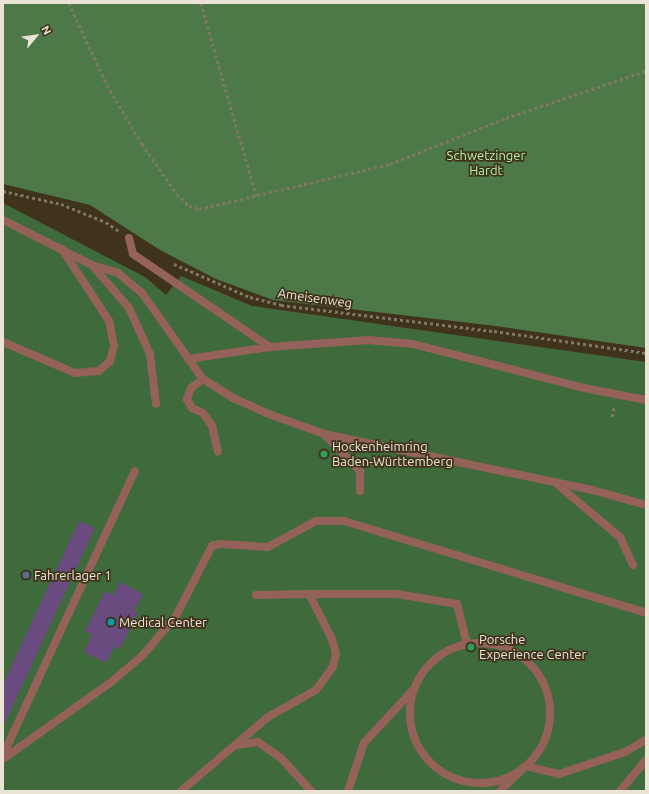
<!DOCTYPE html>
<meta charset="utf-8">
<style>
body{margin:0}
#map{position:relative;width:649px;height:794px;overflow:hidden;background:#40331b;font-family:Ubuntu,sans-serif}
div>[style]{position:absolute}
.green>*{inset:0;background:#3f6a3b}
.forest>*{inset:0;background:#4c7947}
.building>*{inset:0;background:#694b80}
.path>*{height:2.5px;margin-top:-1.25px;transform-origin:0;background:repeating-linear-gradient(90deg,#827763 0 3px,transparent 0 6px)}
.lane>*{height:8px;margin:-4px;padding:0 4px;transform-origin:4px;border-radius:4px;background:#956259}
.lane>.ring{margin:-4px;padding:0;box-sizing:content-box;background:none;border:8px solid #956259;border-radius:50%}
.dots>*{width:11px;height:11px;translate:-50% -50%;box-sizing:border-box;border:2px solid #40331b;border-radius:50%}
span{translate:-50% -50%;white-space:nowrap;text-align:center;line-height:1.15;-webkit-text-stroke:3.5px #40331b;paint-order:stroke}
.park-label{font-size:13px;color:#aff2a8}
.street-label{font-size:13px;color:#ebe3d5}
.poi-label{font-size:13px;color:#ebe3d5}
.left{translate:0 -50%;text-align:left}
.frame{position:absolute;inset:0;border:4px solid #ebe3d5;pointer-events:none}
.north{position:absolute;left:16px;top:16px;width:40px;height:40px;-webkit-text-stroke:3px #40331b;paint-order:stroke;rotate:61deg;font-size:11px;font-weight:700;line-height:16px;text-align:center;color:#ebe3d5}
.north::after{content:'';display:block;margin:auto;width:14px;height:18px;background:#ebe3d5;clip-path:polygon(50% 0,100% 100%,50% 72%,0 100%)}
</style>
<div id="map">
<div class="green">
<i style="clip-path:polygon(3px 203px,145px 277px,166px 295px,181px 276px,252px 306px,646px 362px,646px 791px,3px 791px)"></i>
</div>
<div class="forest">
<i style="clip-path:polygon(3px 3px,646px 3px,646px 348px,496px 326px,273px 300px,216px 279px,160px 250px,90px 205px,3px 184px)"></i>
</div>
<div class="building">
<i style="clip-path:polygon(79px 521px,95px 528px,3px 727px,3px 684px)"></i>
<i style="clip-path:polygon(120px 582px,143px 594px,134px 611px,138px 612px,120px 649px,115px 646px,106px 663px,84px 652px,92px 635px,85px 631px,105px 591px,113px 595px)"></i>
</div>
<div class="path">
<i style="left:69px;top:3px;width:90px;rotate:65.1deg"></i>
<i style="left:107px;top:85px;width:69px;rotate:59.3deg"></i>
<i style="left:142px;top:144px;width:61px;rotate:55deg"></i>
<i style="left:177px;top:194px;width:17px;rotate:45deg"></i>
<i style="left:189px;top:206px;width:10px;rotate:17deg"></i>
<i style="left:199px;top:209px;width:196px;rotate:-13.3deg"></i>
<i style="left:390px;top:164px;width:125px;rotate:-21.6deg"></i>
<i style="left:506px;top:118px;width:148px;rotate:-18.6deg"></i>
<i style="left:201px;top:3px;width:203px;rotate:74deg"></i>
<i style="left:3px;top:191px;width:59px;rotate:12.6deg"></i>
<i style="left:61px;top:204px;width:48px;rotate:21.8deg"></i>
<i style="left:106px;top:222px;width:16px;rotate:35deg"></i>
<i style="left:174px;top:264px;width:83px;rotate:23.5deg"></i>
<i style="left:250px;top:297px;width:32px;rotate:14deg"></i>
<i style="left:281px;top:305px;width:215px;rotate:7deg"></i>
<i style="left:494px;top:331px;width:154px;rotate:8.2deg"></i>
<i style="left:612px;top:417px;width:11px;rotate:-80deg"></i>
</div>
<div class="lane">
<i style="left:3px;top:220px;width:100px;rotate:26.8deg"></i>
<i style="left:92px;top:265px;width:57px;rotate:49.3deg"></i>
<i style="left:129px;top:308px;width:51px;rotate:65.5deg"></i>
<i style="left:150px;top:354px;width:50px;rotate:83.2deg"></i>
<i style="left:129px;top:238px;width:16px;rotate:76deg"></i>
<i style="left:133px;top:254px;width:166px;rotate:34.2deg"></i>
<i style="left:92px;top:265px;width:27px;rotate:17deg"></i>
<i style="left:118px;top:273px;width:31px;rotate:40deg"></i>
<i style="left:142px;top:293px;width:105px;rotate:54.7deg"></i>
<i style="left:203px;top:379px;width:36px;rotate:32deg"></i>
<i style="left:233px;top:398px;width:36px;rotate:24deg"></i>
<i style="left:266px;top:413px;width:62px;rotate:19.9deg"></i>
<i style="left:324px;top:434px;width:274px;rotate:11.8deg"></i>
<i style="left:592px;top:490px;width:56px;rotate:15.5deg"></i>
<i style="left:3px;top:342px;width:78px;rotate:23.3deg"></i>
<i style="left:75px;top:373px;width:24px;rotate:-5deg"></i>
<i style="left:99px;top:371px;width:15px;rotate:-42deg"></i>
<i style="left:110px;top:361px;width:16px;rotate:-75deg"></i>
<i style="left:114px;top:346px;width:25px;rotate:-101deg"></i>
<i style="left:109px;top:321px;width:86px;rotate:-123.1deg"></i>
<i style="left:188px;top:359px;width:83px;rotate:-8.3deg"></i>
<i style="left:270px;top:347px;width:99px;rotate:-4deg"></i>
<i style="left:369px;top:340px;width:44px;rotate:5.2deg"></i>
<i style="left:413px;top:344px;width:177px;rotate:14.4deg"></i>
<i style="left:584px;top:388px;width:63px;rotate:11deg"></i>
<i style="left:203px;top:379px;width:15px;rotate:143deg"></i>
<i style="left:191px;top:388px;width:12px;rotate:110deg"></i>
<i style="left:187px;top:399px;width:10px;rotate:61deg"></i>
<i style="left:192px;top:408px;width:12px;rotate:24deg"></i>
<i style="left:203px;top:413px;width:16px;rotate:55deg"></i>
<i style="left:212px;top:426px;width:26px;rotate:77deg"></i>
<i style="left:324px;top:434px;width:52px;rotate:45.8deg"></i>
<i style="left:360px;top:471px;width:20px;rotate:90deg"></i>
<i style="left:558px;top:485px;width:81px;rotate:40deg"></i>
<i style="left:620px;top:537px;width:31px;rotate:65deg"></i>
<i style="left:309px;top:594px;width:88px"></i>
<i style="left:397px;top:594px;width:61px;rotate:9.5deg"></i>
<i style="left:457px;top:604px;width:41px;rotate:76deg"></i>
<i class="ring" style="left:410px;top:643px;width:132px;height:132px"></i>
<i style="left:236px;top:745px;width:22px;rotate:-8deg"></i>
<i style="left:258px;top:742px;width:28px;rotate:35deg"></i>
<i style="left:281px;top:758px;width:45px;rotate:47.7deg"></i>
<i style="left:3px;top:755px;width:313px;rotate:-65.1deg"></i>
<i style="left:3px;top:759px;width:131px;rotate:-35.4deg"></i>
<i style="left:110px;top:683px;width:43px;rotate:-40.3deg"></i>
<i style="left:143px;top:655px;width:51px;rotate:-49.8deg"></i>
<i style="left:176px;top:616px;width:79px;rotate:-62.8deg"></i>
<i style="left:212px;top:546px;width:9px;rotate:-13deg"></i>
<i style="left:221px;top:544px;width:47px;rotate:3.7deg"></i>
<i style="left:268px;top:547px;width:55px;rotate:-28.4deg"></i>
<i style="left:316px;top:521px;width:28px"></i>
<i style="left:344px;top:521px;width:316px;rotate:16.9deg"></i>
<i style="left:181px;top:791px;width:114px;rotate:-40.4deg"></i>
<i style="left:268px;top:717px;width:55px;rotate:-29.4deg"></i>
<i style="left:316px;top:690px;width:29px;rotate:-54deg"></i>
<i style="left:333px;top:667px;width:14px;rotate:-78deg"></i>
<i style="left:336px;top:653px;width:17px;rotate:-107deg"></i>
<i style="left:331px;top:637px;width:48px;rotate:-117.1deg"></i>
<i style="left:309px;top:594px;width:53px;rotate:178.9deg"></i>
<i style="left:348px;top:791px;width:51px;rotate:-71.6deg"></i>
<i style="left:364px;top:743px;width:75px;rotate:-47.2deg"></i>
<i style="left:500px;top:791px;width:36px;rotate:-44deg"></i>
<i style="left:526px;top:766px;width:34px;rotate:14deg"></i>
<i style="left:559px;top:774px;width:70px;rotate:-18.4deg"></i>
<i style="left:625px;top:752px;width:24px;rotate:-30deg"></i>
<i style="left:620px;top:791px;width:40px;rotate:-50deg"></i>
</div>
<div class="dots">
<i style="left:324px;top:454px;background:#2e9e5b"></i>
<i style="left:26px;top:575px;background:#5c6f8a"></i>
<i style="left:111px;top:622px;background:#0f9aa8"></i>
<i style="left:471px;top:647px;background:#2e9e5b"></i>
</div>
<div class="park-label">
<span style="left:486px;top:163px">Schwetzinger<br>Hardt</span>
</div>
<div class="street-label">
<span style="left:315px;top:298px;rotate:8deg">Ameisenweg</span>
</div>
<div class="poi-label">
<span class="left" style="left:332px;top:454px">Hockenheimring<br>Baden-Württemberg</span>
<span class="left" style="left:34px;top:575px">Fahrerlager 1</span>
<span class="left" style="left:119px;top:622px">Medical Center</span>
<span class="left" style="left:479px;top:647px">Porsche<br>Experience Center</span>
</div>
<div class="frame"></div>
<div class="north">N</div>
</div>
